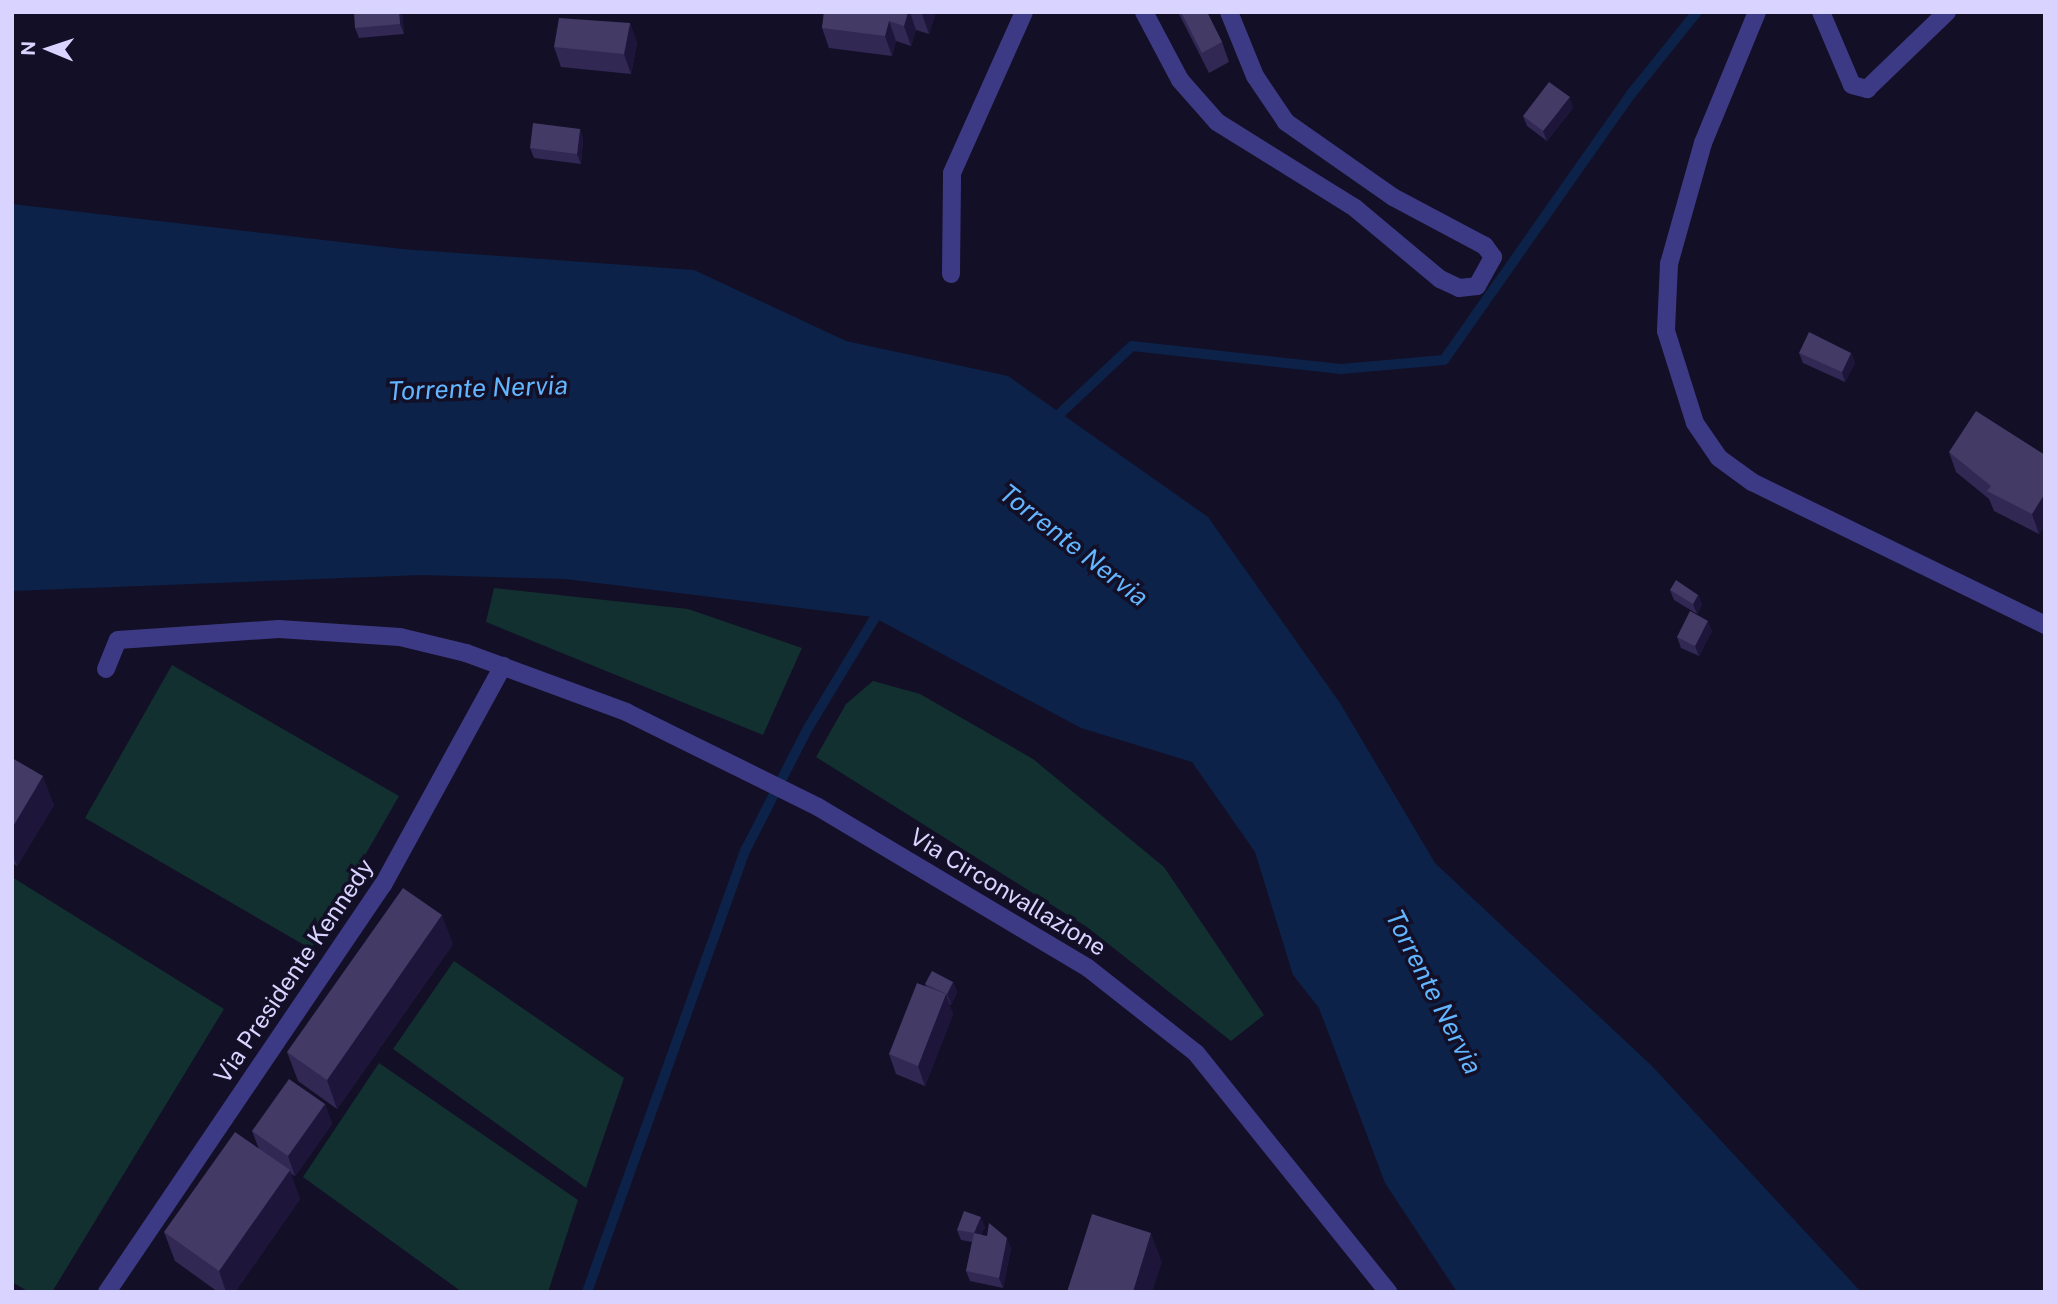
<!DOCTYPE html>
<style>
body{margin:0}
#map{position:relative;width:2057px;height:1304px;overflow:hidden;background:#130f26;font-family:"Public Sans",sans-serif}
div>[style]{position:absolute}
.green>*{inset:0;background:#12302f}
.water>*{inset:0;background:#0c2248}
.stream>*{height:10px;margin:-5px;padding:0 5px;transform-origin:5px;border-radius:5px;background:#0c2248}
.service>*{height:18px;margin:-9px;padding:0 9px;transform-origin:9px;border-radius:9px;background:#3d3a85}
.minor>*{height:18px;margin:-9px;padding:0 9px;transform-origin:9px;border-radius:9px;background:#3d3a85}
.wall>*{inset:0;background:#312854}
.shaded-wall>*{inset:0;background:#1d163a}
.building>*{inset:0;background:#433a66}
span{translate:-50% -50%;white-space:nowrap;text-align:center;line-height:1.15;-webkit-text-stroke:7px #130f26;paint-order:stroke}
.street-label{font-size:24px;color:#d9d4ff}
.water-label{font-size:26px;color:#62b6ff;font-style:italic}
.frame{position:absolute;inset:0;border:14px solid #d9d4ff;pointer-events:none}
.north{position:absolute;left:14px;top:14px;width:70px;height:70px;-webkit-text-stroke:5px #130f26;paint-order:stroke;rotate:272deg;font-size:19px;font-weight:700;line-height:28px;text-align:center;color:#d9d4ff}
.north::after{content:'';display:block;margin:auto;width:24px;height:32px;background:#d9d4ff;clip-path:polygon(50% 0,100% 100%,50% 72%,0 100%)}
</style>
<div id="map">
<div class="green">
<i style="clip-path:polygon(494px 588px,688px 609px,802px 648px,763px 735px,486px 622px)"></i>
<i style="clip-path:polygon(172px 665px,399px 796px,311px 949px,85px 818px)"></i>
<i style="clip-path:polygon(873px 681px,920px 694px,1033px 759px,1164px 867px,1264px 1015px,1231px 1041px,1087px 927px,816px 757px,846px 704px)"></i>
<i style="clip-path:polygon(12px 877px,224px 1009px,52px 1292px,29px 1292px,12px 1282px)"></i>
<i style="clip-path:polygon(454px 961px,624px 1078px,586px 1188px,393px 1049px)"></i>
<i style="clip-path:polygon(379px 1063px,578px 1200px,548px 1292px,462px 1292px,303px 1177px)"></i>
</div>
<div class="water">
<i style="clip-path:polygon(12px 204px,402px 249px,694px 270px,846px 341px,1008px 376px,1208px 517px,1340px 703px,1435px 863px,1652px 1066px,1861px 1292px,1457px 1292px,1385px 1183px,1319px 1008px,1293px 975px,1255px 852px,1192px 762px,1081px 728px,873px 617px,565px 579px,421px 575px,12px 591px)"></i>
</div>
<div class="stream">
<i style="left:1051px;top:422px;width:111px;rotate:-43.2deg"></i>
<i style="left:1132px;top:346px;width:210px;rotate:6.3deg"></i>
<i style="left:1341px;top:369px;width:103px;rotate:-5deg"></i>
<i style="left:1444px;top:360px;width:325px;rotate:-54.9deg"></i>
<i style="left:1631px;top:94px;width:105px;rotate:-51.2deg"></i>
<i style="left:587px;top:1292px;width:471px;rotate:-70.3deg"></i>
<i style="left:746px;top:849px;width:136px;rotate:-62.9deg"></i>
<i style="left:808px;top:728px;width:143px;rotate:-58.8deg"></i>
</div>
<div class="service">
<i style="left:1144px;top:12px;width:77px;rotate:62.1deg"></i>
<i style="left:1180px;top:80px;width:56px;rotate:48.6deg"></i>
<i style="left:1217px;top:122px;width:163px;rotate:31.9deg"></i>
<i style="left:1355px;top:208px;width:111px;rotate:39.9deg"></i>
<i style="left:1440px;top:279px;width:21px;rotate:25deg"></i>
<i style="left:1459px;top:288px;width:18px;rotate:-6deg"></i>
<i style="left:1477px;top:286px;width:33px;rotate:-61deg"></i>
<i style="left:1493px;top:257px;width:14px;rotate:-126deg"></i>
<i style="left:1485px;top:246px;width:104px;rotate:-152deg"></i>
<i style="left:1393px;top:197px;width:131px;rotate:-145deg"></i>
<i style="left:1286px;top:122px;width:55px;rotate:-124deg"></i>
<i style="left:1255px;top:76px;width:69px;rotate:-112.1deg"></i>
<i style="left:1852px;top:85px;width:16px;rotate:15deg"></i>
<i style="left:1867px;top:89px;width:111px;rotate:-43.9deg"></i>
<i style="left:951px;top:274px;width:101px;rotate:-89.4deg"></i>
<i style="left:952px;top:173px;width:176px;rotate:-65.9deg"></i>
</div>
<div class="minor">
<i style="left:1757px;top:12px;width:142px;rotate:112.4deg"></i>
<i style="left:1703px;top:143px;width:126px;rotate:105.7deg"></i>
<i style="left:1669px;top:264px;width:67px;rotate:92.6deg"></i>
<i style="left:1666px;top:331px;width:96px;rotate:72.5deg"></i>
<i style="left:1695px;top:423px;width:42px;rotate:55.6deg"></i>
<i style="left:1719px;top:458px;width:41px;rotate:36deg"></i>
<i style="left:1752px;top:482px;width:326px;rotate:26deg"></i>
<i style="left:1821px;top:12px;width:79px;rotate:67deg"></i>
<i style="left:106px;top:669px;width:31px;rotate:-68deg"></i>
<i style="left:118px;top:640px;width:161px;rotate:-3.9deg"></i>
<i style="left:279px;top:629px;width:121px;rotate:3.8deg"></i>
<i style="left:400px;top:637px;width:68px;rotate:13.6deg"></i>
<i style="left:466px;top:653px;width:171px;rotate:20.2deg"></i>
<i style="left:626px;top:712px;width:214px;rotate:26.3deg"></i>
<i style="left:818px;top:807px;width:314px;rotate:30.8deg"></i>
<i style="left:1088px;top:968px;width:137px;rotate:38.2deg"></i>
<i style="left:1196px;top:1053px;width:307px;rotate:51.2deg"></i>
<i style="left:107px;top:1292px;width:492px;rotate:-55.9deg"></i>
<i style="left:383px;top:885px;width:250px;rotate:-61.3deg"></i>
</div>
<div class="wall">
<i style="clip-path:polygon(402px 12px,404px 34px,359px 38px,355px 28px)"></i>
<i style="clip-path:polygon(824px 12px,936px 12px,929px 34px,916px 30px,911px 46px,896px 41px,892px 56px,829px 48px,822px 28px)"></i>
<i style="clip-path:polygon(1178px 12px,1207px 12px,1222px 42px,1229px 62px,1209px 73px)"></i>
<i style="clip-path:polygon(630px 23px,637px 43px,631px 74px,561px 67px,554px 47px)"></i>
<i style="clip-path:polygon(1573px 108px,1547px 141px,1527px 126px,1523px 116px)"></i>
<i style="clip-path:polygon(580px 129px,583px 139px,581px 164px,534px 158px,530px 148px)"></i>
<i style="clip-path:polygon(1799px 353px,1851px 353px,1855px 363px,1845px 382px,1803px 363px)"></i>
<i style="clip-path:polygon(1949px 452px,2045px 455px,2045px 525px,2039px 534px,1994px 511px,1989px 499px,1956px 472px)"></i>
<i style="clip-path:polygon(1670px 590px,1698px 595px,1702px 605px,1697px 614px,1674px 600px)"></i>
<i style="clip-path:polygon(1712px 631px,1699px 656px,1681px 648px,1677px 637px)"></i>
<i style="clip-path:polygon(12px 758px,54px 805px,17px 866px,12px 863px)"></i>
<i style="clip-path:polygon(453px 944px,337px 1109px,298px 1081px,287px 1052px)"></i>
<i style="clip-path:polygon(953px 982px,957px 992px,951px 1005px,949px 1004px,953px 1014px,925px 1086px,896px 1074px,889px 1054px,926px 986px,925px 984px)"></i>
<i style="clip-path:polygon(325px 1104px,332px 1124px,295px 1176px,290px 1173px,300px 1199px,235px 1292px,218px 1292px,175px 1261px,164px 1232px,259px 1149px,252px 1131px)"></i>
<i style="clip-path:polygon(985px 1227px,981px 1235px,1011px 1248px,1003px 1288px,970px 1281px,966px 1271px,972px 1242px,961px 1240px,957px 1230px)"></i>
</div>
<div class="shaded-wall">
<i style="clip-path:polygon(399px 12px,402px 12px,404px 34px,400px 24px)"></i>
<i style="clip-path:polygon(908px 12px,910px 12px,916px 30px,911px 46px,904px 26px)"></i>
<i style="clip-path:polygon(923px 12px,936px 12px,929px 34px,922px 14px)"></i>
<i style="clip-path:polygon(889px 21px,896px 41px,892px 56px,885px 36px)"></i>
<i style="clip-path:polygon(630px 23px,637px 43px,631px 74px,624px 54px)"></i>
<i style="clip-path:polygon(1570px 97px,1573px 108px,1547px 141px,1543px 131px)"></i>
<i style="clip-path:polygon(580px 129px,583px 139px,581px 164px,577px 154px)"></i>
<i style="clip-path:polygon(1851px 353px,1855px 363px,1845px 382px,1842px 372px)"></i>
<i style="clip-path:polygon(2045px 493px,2045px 525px,2039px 534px,2032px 514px)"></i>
<i style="clip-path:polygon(1698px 595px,1702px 605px,1697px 614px,1693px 604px)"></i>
<i style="clip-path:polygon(1708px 621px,1712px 631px,1699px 656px,1695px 646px)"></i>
<i style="clip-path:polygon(43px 776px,54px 805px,17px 866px,12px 853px,12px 828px)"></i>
<i style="clip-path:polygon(442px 915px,453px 944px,337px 1109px,327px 1080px)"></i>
<i style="clip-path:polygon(953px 982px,957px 992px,951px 1005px,947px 994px)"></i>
<i style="clip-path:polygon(946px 994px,953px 1014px,925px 1086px,918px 1066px)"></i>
<i style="clip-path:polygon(325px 1104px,332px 1124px,295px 1176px,288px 1156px)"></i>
<i style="clip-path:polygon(290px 1170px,300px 1199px,235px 1292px,226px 1292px,219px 1271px)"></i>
<i style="clip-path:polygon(981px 1217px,985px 1227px,978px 1243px,974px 1233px)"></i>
<i style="clip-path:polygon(1151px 1233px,1162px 1262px,1152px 1292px,1133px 1292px)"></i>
<i style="clip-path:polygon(1007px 1238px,1011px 1248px,1003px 1288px,999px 1278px)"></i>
</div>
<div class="building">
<i style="clip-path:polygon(354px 12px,399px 12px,400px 24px,355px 28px)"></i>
<i style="clip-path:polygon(824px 12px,908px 12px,904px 26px,889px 21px,885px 36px,822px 28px)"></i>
<i style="clip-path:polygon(1181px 12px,1207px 12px,1222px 42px,1202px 53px)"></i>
<i style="clip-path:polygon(559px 18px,630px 23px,624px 54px,554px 47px)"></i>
<i style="clip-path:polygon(1549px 82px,1570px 97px,1543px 131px,1523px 116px)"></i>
<i style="clip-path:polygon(533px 123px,580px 129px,577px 154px,530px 148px)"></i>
<i style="clip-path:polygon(1809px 332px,1851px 353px,1842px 372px,1799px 353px)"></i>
<i style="clip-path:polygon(1976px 411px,2045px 455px,2045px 493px,2032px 514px,1987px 491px,1991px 486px,1949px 452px)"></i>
<i style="clip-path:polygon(1676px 580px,1698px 595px,1693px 604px,1670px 590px)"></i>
<i style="clip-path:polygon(1690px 611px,1708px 621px,1695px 646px,1677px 637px)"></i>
<i style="clip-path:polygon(12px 758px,43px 776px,12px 828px)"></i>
<i style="clip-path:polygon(403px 888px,442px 915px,327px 1080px,287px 1052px)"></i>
<i style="clip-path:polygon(932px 971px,953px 982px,947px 994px,925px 984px)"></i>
<i style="clip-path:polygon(917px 983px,946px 994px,918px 1066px,889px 1054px)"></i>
<i style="clip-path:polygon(289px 1079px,325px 1104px,288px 1156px,252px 1131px)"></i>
<i style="clip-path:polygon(235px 1132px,290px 1170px,219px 1271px,164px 1232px)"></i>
<i style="clip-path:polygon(964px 1211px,981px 1217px,974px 1233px,957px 1230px)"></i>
<i style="clip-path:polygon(1092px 1214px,1151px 1233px,1133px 1292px,1067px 1292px)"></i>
<i style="clip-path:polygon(989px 1223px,1007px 1238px,999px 1278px,966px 1271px,974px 1233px,987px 1236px)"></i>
</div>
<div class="street-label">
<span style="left:1008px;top:892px;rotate:31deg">Via Circonvallazione</span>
<span style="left:294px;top:971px;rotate:-56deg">Via Presidente Kennedy</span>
</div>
<div class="water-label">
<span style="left:478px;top:388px;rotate:-2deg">Torrente Nervia</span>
<span style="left:1074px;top:545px;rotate:38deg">Torrente Nervia</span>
<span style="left:1434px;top:992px;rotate:63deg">Torrente Nervia</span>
</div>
<div class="frame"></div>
<div class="north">N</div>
</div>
